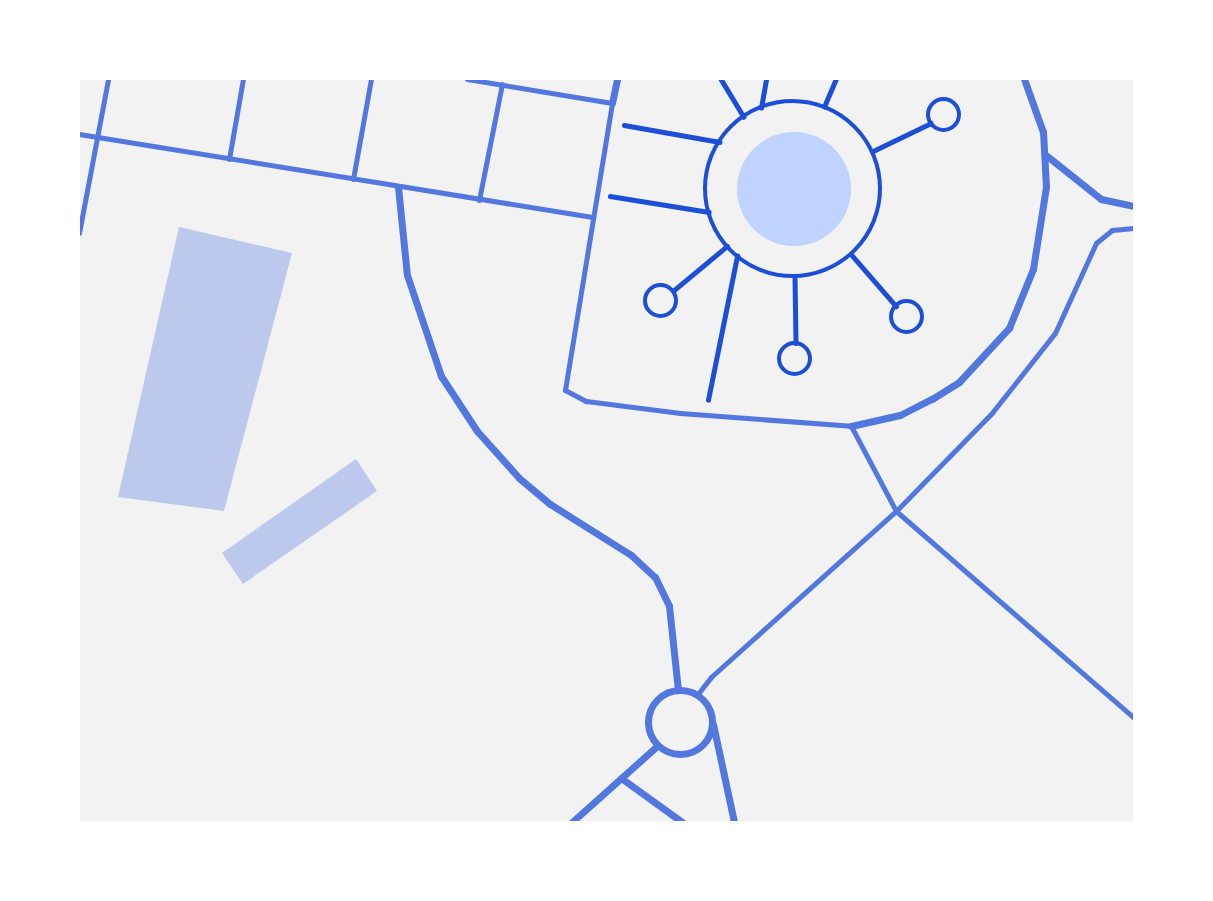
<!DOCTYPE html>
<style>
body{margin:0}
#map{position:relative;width:1213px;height:901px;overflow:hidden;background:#f2f2f2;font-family:Signika,sans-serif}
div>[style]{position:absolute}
.water>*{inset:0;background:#bfd3fe}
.round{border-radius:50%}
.building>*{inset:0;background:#bdc9ec}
.path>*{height:4.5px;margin:-2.25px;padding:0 2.25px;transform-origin:2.25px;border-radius:2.25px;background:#1d4ed8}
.path>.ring{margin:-2.25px;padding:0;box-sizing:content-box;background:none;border:4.5px solid #1d4ed8;border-radius:50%}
.service>*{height:5px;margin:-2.5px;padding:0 2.5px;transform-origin:2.5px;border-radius:2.5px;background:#5277de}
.minor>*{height:7px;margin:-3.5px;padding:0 3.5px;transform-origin:3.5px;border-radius:3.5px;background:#5277de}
.minor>.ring{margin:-3.5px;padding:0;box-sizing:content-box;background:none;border:7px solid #5277de;border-radius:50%}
span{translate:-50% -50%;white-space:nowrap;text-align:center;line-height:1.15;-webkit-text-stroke:6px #fff;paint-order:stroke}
.frame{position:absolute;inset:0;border:80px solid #fff;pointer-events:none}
</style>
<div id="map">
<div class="water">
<i class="round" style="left:737px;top:132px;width:114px;height:114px"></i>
</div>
<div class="building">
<i style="clip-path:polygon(179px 227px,292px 253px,224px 511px,118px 497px)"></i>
<i style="clip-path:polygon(356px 459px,377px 491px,243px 584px,222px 553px)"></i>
</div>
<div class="path">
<i style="left:721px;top:79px;width:44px;rotate:58.8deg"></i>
<i class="ring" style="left:928px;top:99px;width:27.5px;height:27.5px"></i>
<i class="ring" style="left:705px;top:101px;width:171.5px;height:171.5px"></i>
<i style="left:824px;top:107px;width:30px;rotate:-67deg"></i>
<i style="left:761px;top:108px;width:29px;rotate:-80deg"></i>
<i style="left:624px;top:125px;width:97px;rotate:10deg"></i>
<i style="left:873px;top:151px;width:64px;rotate:-25.8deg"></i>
<i style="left:610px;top:196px;width:100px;rotate:9.2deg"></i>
<i style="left:851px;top:254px;width:69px;rotate:49.1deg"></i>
<i style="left:795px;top:277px;width:66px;rotate:89.1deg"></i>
<i class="ring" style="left:645px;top:285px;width:27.5px;height:27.5px"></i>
<i style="left:673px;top:291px;width:70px;rotate:-39.8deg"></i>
<i class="ring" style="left:891px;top:301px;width:27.5px;height:27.5px"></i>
<i class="ring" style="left:779px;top:343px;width:27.5px;height:27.5px"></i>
<i style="left:708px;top:400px;width:147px;rotate:-78.6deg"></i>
</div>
<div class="service">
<i style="left:467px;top:79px;width:147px;rotate:9.4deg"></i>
<i style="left:612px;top:103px;width:291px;rotate:99.3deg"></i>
<i style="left:565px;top:390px;width:24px;rotate:28deg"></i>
<i style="left:586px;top:401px;width:95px;rotate:7.3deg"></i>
<i style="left:680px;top:413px;width:171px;rotate:4.3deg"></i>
<i style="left:851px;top:426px;width:96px;rotate:62.1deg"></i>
<i style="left:896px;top:511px;width:315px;rotate:41deg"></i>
<i style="left:79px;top:134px;width:520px;rotate:9.19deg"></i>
<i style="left:229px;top:159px;width:81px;rotate:-80.1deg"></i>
<i style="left:353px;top:179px;width:102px;rotate:-79.8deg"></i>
<i style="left:479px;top:200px;width:118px;rotate:-78.8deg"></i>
<i style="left:79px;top:233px;width:157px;rotate:-79.3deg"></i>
<i style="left:697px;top:695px;width:23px;rotate:-52deg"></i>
<i style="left:711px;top:677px;width:249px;rotate:-41.9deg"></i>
<i style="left:896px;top:511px;width:136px;rotate:-45.6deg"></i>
<i style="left:991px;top:414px;width:103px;rotate:-51.7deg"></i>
<i style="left:1055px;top:333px;width:99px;rotate:-65.5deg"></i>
<i style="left:1096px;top:243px;width:21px;rotate:-39deg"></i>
<i style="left:1112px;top:230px;width:22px;rotate:-5deg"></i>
</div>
<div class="minor">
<i style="left:612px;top:103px;width:25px;rotate:-78deg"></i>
<i style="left:1047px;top:156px;width:69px;rotate:38.5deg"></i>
<i style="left:1101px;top:199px;width:34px;rotate:12deg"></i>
<i style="left:398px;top:187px;width:88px;rotate:84.2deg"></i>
<i style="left:407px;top:275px;width:107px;rotate:71.4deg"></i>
<i style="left:441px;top:376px;width:66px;rotate:56.8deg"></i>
<i style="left:477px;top:431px;width:63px;rotate:48.2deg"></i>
<i style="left:519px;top:478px;width:40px;rotate:40deg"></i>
<i style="left:550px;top:504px;width:96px;rotate:32.2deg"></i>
<i style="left:631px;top:555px;width:33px;rotate:43deg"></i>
<i style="left:655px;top:577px;width:32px;rotate:64deg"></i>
<i style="left:669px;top:606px;width:84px;rotate:83.9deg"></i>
<i style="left:851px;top:426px;width:50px;rotate:-12.7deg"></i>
<i style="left:900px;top:415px;width:36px;rotate:-27deg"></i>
<i style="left:932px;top:399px;width:32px;rotate:-32deg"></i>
<i style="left:959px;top:382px;width:74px;rotate:-47.2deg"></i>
<i style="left:1009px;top:328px;width:64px;rotate:-67.9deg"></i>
<i style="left:1033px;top:269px;width:83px;rotate:-81deg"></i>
<i style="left:1046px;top:187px;width:55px;rotate:-93.1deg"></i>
<i style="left:1043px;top:132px;width:56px;rotate:-109.7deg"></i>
<i class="ring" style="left:648px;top:690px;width:57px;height:57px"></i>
<i style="left:713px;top:724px;width:100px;rotate:77.9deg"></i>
<i style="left:621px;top:778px;width:75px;rotate:35.8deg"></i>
<i style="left:572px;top:822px;width:115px;rotate:-41.8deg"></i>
</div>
<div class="frame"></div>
</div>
